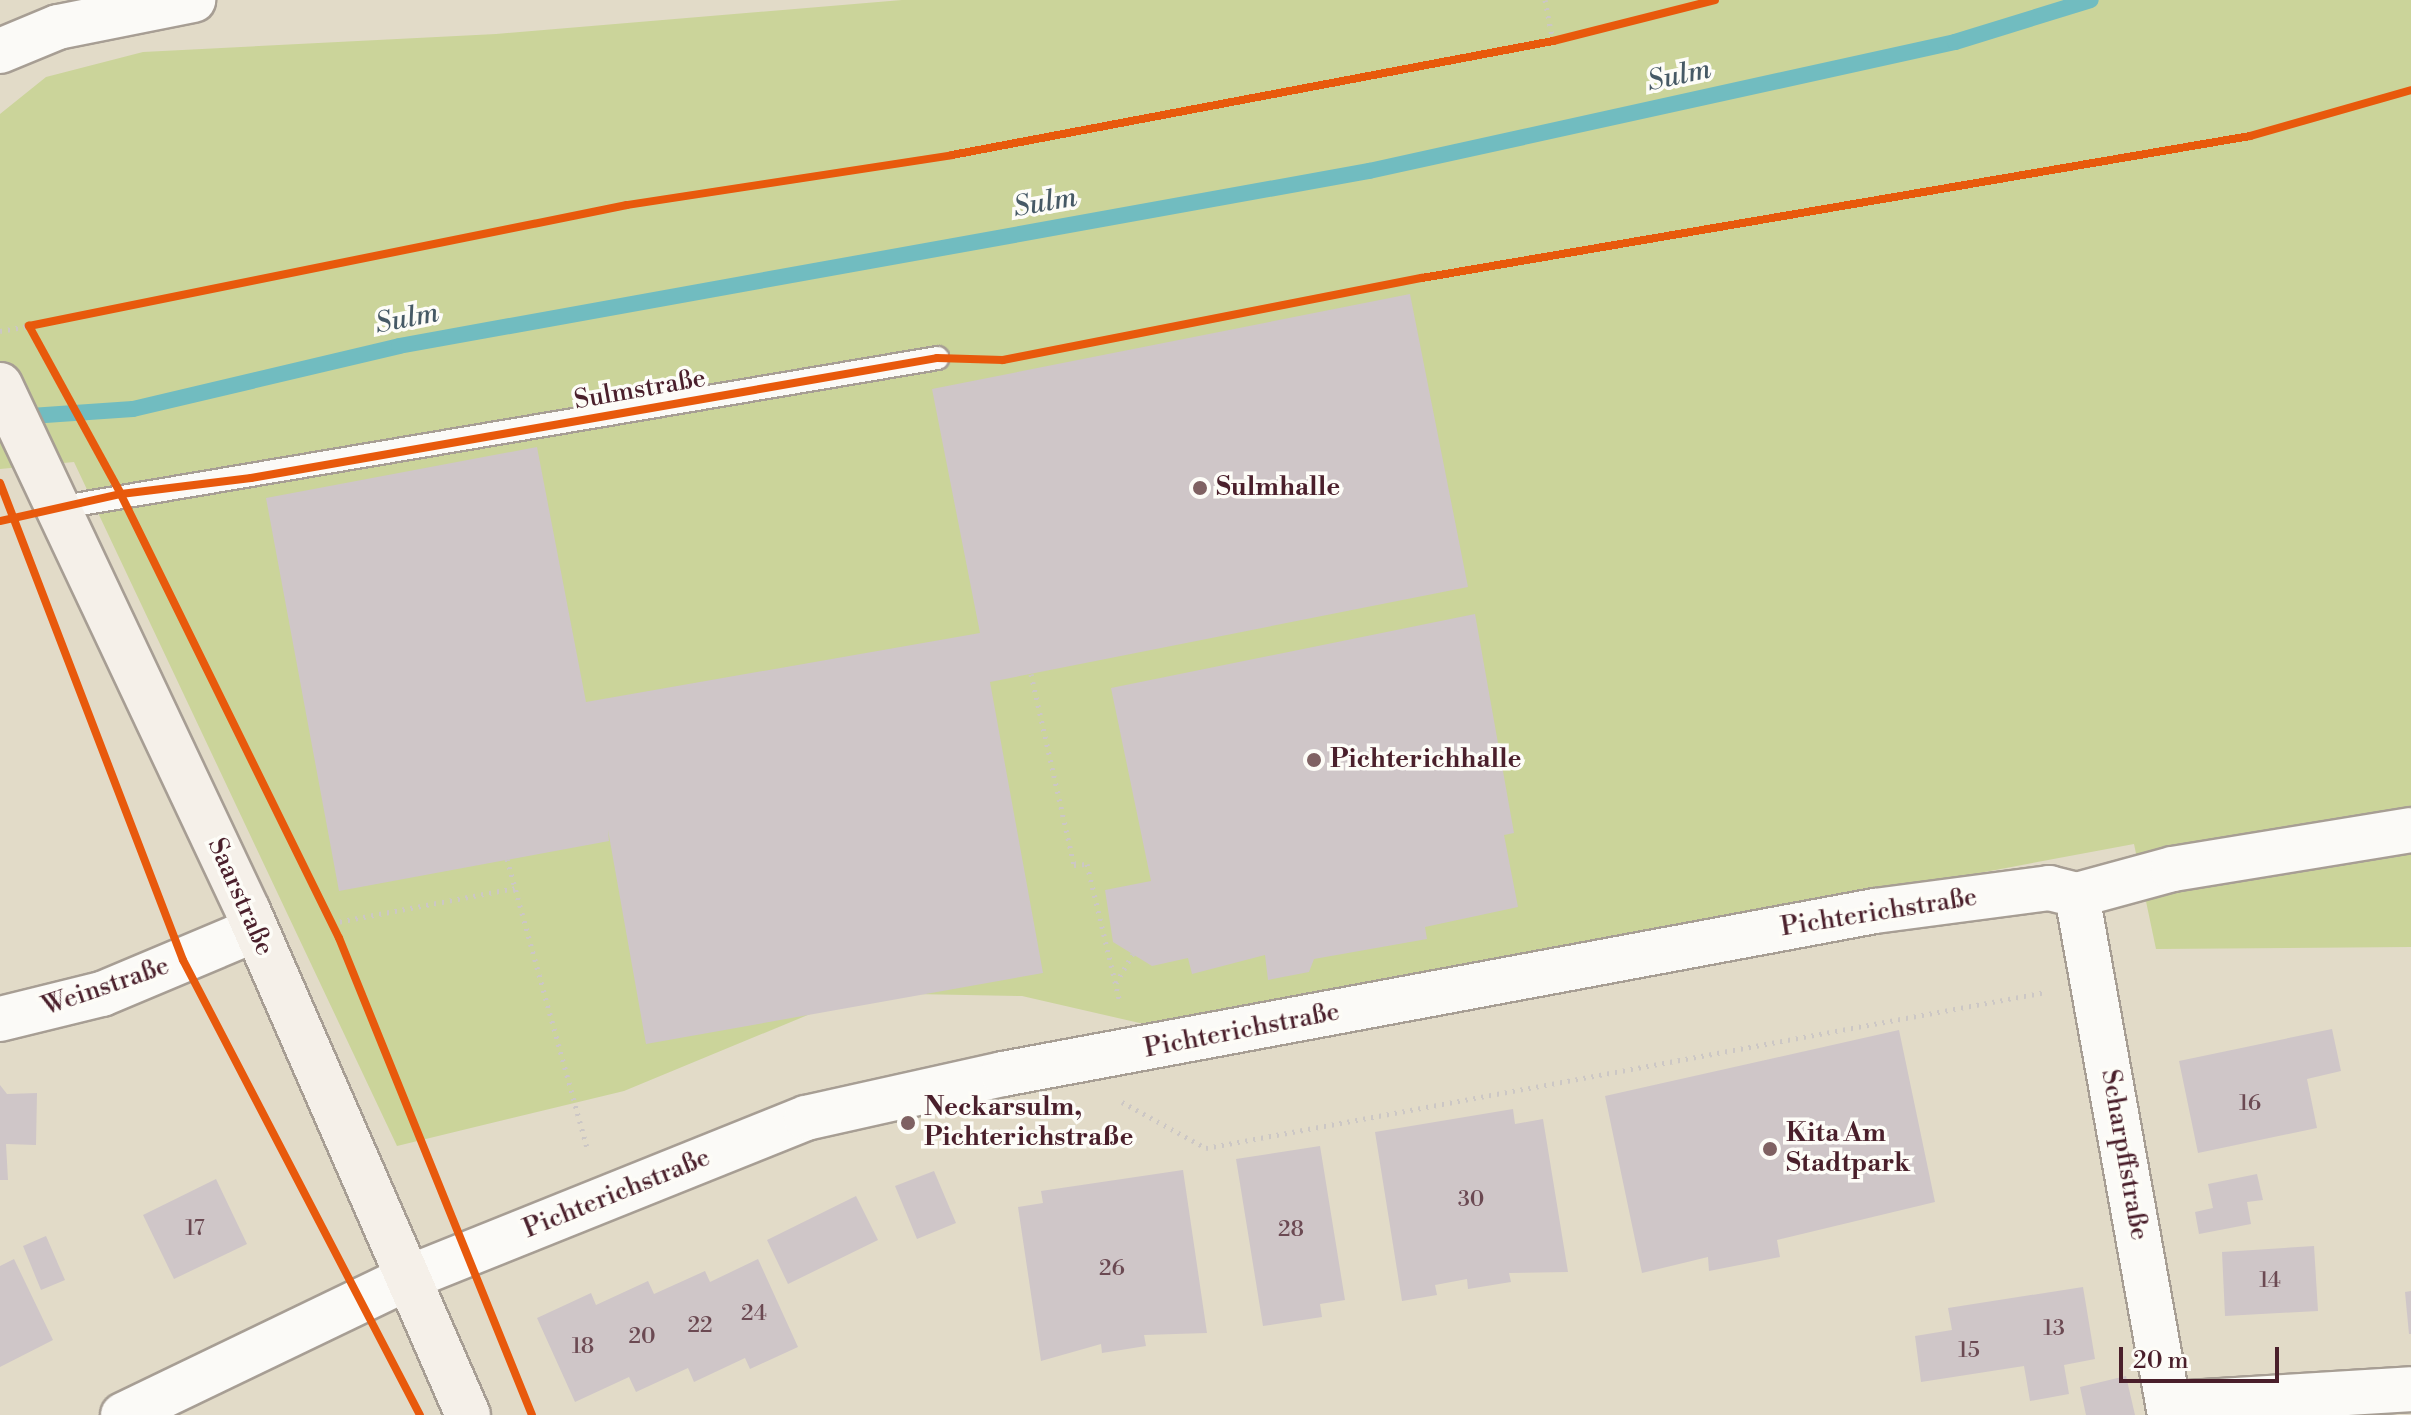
<!DOCTYPE html>
<meta charset="utf-8">
<style>
body{margin:0}
#map{position:relative;width:2411px;height:1415px;overflow:hidden;background:#e2dbc8;font-family:"Libre Bodoni",serif}
div>[style]{position:absolute}
.green>*{inset:0;background:#cbd49a}
.stream>*{height:16px;margin:-8px;padding:0 8px;transform-origin:8px;border-radius:8px;background:#71bcc0}
.building>*{inset:0;background:#cfc6c8}
.path>*{height:5px;margin-top:-2.5px;transform-origin:0;background:repeating-linear-gradient(90deg,#ccc7c5 0 2px,transparent 0 8px)}
.roads{filter:drop-shadow(2px 0 #a79e94) drop-shadow(-2px 0 #a79e94) drop-shadow(0 2px #a79e94) drop-shadow(0 -2px #a79e94)}
.lane>*{height:22px;margin:-11px;padding:0 11px;transform-origin:11px;border-radius:11px;background:#fbfaf7}
.street>*{height:44px;margin:-22px;padding:0 22px;transform-origin:22px;border-radius:22px;background:#fbfaf7}
.secondary>*{height:44px;margin:-22px;padding:0 22px;transform-origin:22px;border-radius:22px;background:#f5f0e9}
.cycleway>*{height:8px;margin:-4px;padding:0 4px;transform-origin:4px;border-radius:4px;background:#e8590c}
.dots>*{width:22px;height:22px;translate:-50% -50%;box-sizing:border-box;border:4px solid #fdfcf7;border-radius:50%}
span{translate:-50% -50%;white-space:nowrap;text-align:center;line-height:1.15;-webkit-text-stroke:7px #fdfcf7;paint-order:stroke}
.number-label{font-size:22px;color:#6b4952}
.number-label span{-webkit-text-stroke-width:0}
.street-label{font-size:26px;color:#4a1f2b}
.poi-label{font-size:26px;color:#4a1f2b;font-weight:700}
.left{translate:0 -50%;text-align:left}
.water-label{font-size:28px;color:#465965;font-style:italic}
.scale{position:absolute;left:2119px;top:1347px;width:160px;height:36px;box-sizing:border-box;border:4px solid #4a1f2b;border-top:0;padding-left:10px;font-size:24px;line-height:28px;white-space:nowrap;color:#4a1f2b;-webkit-text-stroke:6px #fdfcf7;paint-order:stroke}
</style>
<div id="map">
<div class="green">
<i style="clip-path:polygon(902px 0,2411px 0,2411px 947px,2156px 949px,2134px 844px,1157px 1027px,1022px 996px,861px 993px,624px 1091px,397px 1146px,74px 462px,0 469px,0 114px,46px 77px,143px 52px,496px 34px)"></i>
</div>
<div class="stream">
<i style="left:16px;top:417px;width:117px;rotate:-3.9deg"></i>
<i style="left:133px;top:409px;width:273px;rotate:-13.3deg"></i>
<i style="left:399px;top:346px;width:986px;rotate:-10.23deg"></i>
<i style="left:1369px;top:171px;width:600px;rotate:-12.41deg"></i>
<i style="left:1955px;top:42px;width:142px;rotate:-17.2deg"></i>
</div>
<div class="building">
<i style="clip-path:polygon(1410px 294px,1468px 587px,990px 682px,1043px 973px,646px 1044px,608px 830px,609px 841px,339px 891px,266px 498px,537px 447px,586px 702px,980px 633px,932px 389px)"></i>
<i style="clip-path:polygon(1475px 614px,1514px 833px,1504px 835px,1518px 907px,1425px 927px,1427px 939px,1314px 959px,1309px 972px,1268px 980px,1265px 955px,1192px 974px,1188px 958px,1152px 966px,1113px 942px,1105px 890px,1151px 881px,1111px 688px)"></i>
<i style="clip-path:polygon(2332px 1029px,2341px 1071px,2307px 1079px,2317px 1128px,2198px 1153px,2179px 1061px)"></i>
<i style="clip-path:polygon(1899px 1030px,1935px 1202px,1777px 1240px,1780px 1257px,1709px 1271px,1708px 1257px,1642px 1273px,1605px 1096px)"></i>
<i style="clip-path:polygon(0 1085px,7px 1094px,37px 1093px,36px 1145px,6px 1144px,8px 1180px,0 1180px)"></i>
<i style="clip-path:polygon(1513px 1109px,1515px 1124px,1543px 1119px,1568px 1272px,1509px 1273px,1511px 1282px,1468px 1289px,1467px 1279px,1435px 1285px,1437px 1295px,1402px 1301px,1375px 1132px)"></i>
<i style="clip-path:polygon(1320px 1146px,1345px 1300px,1320px 1304px,1322px 1317px,1263px 1326px,1236px 1159px)"></i>
<i style="clip-path:polygon(1183px 1170px,1207px 1333px,1144px 1335px,1146px 1346px,1102px 1353px,1101px 1344px,1041px 1361px,1018px 1207px,1043px 1203px,1041px 1191px)"></i>
<i style="clip-path:polygon(934px 1171px,956px 1223px,917px 1239px,895px 1186px)"></i>
<i style="clip-path:polygon(2257px 1174px,2263px 1200px,2247px 1202px,2251px 1224px,2199px 1234px,2195px 1212px,2213px 1208px,2208px 1184px)"></i>
<i style="clip-path:polygon(216px 1179px,247px 1244px,174px 1279px,143px 1215px)"></i>
<i style="clip-path:polygon(856px 1196px,878px 1240px,788px 1284px,767px 1240px)"></i>
<i style="clip-path:polygon(46px 1236px,65px 1280px,41px 1290px,23px 1246px)"></i>
<i style="clip-path:polygon(2314px 1246px,2318px 1311px,2225px 1316px,2222px 1252px)"></i>
<i style="clip-path:polygon(14px 1259px,53px 1340px,0 1367px,0 1266px)"></i>
<i style="clip-path:polygon(758px 1259px,798px 1347px,750px 1369px,745px 1358px,694px 1382px,688px 1368px,636px 1392px,629px 1377px,575px 1402px,537px 1318px,591px 1293px,596px 1305px,648px 1281px,654px 1294px,705px 1271px,710px 1282px)"></i>
<i style="clip-path:polygon(2083px 1287px,2095px 1359px,2064px 1365px,2069px 1394px,2030px 1401px,2024px 1366px,1921px 1382px,1915px 1336px,1952px 1330px,1948px 1308px)"></i>
<i style="clip-path:polygon(2411px 1291px,2411px 1334px,2409px 1334px,2405px 1292px)"></i>
<i style="clip-path:polygon(2126px 1376px,2135px 1415px,2086px 1415px,2080px 1387px)"></i>
</div>
<div class="path">
<i style="left:1545px;top:0;width:42px;rotate:79deg"></i>
<i style="left:0;top:331px;width:29px;rotate:-10deg"></i>
<i style="left:1031px;top:674px;width:196px;rotate:77.3deg"></i>
<i style="left:1074px;top:865px;width:13px;rotate:-4deg"></i>
<i style="left:1087px;top:864px;width:142px;rotate:76.6deg"></i>
<i style="left:507px;top:859px;width:303px;rotate:74.5deg"></i>
<i style="left:332px;top:923px;width:186px;rotate:-10.8deg"></i>
<i style="left:1116px;top:983px;width:34px;rotate:-60deg"></i>
<i style="left:1122px;top:1102px;width:96px;rotate:28.7deg"></i>
<i style="left:1206px;top:1148px;width:854px;rotate:-10.52deg"></i>
</div>
<div class="roads">
<div class="lane">
<i style="left:63px;top:507px;width:887px;rotate:-9.67deg"></i>
</div>
<div class="street">
<i style="left:0;top:51px;width:63px;rotate:-22.5deg"></i>
<i style="left:58px;top:27px;width:138px;rotate:-11.3deg"></i>
<i style="left:2077px;top:895px;width:528px;rotate:79.86deg"></i>
<i style="left:0;top:1019px;width:105px;rotate:-13.8deg"></i>
<i style="left:102px;top:994px;width:165px;rotate:-22.8deg"></i>
<i style="left:2169px;top:1404px;width:242px;rotate:-3.5deg"></i>
<i style="left:123px;top:1415px;width:316px;rotate:-25.7deg"></i>
<i style="left:408px;top:1278px;width:429px;rotate:-21.9deg"></i>
<i style="left:806px;top:1118px;width:202px;rotate:-12.6deg"></i>
<i style="left:1003px;top:1074px;width:887px;rotate:-10.59deg"></i>
<i style="left:1875px;top:911px;width:176px;rotate:-7.5deg"></i>
<i style="left:2049px;top:888px;width:29px;rotate:14deg"></i>
<i style="left:2077px;top:895px;width:99px;rotate:-15.2deg"></i>
<i style="left:2173px;top:869px;width:241px;rotate:-9.3deg"></i>
</div>
<div class="secondary">
<i style="left:0;top:385px;width:582px;rotate:64.76deg"></i>
<i style="left:248px;top:911px;width:550px;rotate:66.42deg"></i>
</div>
</div>
<div class="cycleway">
<i style="left:0;top:483px;width:511px;rotate:69.01deg"></i>
<i style="left:183px;top:960px;width:513px;rotate:62.49deg"></i>
<i style="left:0;top:521px;width:124px;rotate:-12.6deg"></i>
<i style="left:121px;top:494px;width:131px;rotate:-7deg"></i>
<i style="left:251px;top:478px;width:696px;rotate:-9.92deg"></i>
<i style="left:937px;top:358px;width:66px;rotate:1.7deg"></i>
<i style="left:1003px;top:360px;width:427px;rotate:-11.1deg"></i>
<i style="left:1422px;top:278px;width:840px;rotate:-9.73deg"></i>
<i style="left:2250px;top:136px;width:167px;rotate:-15.9deg"></i>
<i style="left:532px;top:1415px;width:515px;rotate:-112.03deg"></i>
<i style="left:339px;top:938px;width:495px;rotate:-116.2deg"></i>
<i style="left:121px;top:494px;width:192px;rotate:-118.7deg"></i>
<i style="left:29px;top:326px;width:610px;rotate:-11.44deg"></i>
<i style="left:627px;top:205px;width:329px;rotate:-8.7deg"></i>
<i style="left:952px;top:155px;width:612px;rotate:-10.74deg"></i>
<i style="left:1553px;top:41px;width:167px;rotate:-14.2deg"></i>
</div>
<div class="dots">
<i style="left:1200px;top:488px;background:#7f6162"></i>
<i style="left:1314px;top:760px;background:#7f6162"></i>
<i style="left:908px;top:1123px;background:#7f6162"></i>
<i style="left:1770px;top:1149px;background:#7f6162"></i>
</div>
<div class="number-label">
<span style="left:2250px;top:1104px">16</span>
<span style="left:1471px;top:1200px">30</span>
<span style="left:195px;top:1229px">17</span>
<span style="left:1291px;top:1230px">28</span>
<span style="left:1112px;top:1269px">26</span>
<span style="left:2270px;top:1281px">14</span>
<span style="left:754px;top:1314px">24</span>
<span style="left:700px;top:1326px">22</span>
<span style="left:2054px;top:1329px">13</span>
<span style="left:642px;top:1337px">20</span>
<span style="left:583px;top:1347px">18</span>
<span style="left:1969px;top:1351px">15</span>
</div>
<div class="street-label">
<span style="left:640px;top:390px;rotate:-10deg">Sulmstraße</span>
<span style="left:240px;top:897px;rotate:66deg">Saarstraße</span>
<span style="left:1879px;top:913px;rotate:-9deg">Pichterichstraße</span>
<span style="left:106px;top:987px;rotate:-19deg">Weinstraße</span>
<span style="left:1242px;top:1031px;rotate:-11deg">Pichterichstraße</span>
<span style="left:2124px;top:1155px;rotate:80deg">Scharpffstraße</span>
<span style="left:617px;top:1194px;rotate:-22deg">Pichterichstraße</span>
</div>
<div class="poi-label">
<span class="left" style="left:1216px;top:488px">Sulmhalle</span>
<span class="left" style="left:1330px;top:760px">Pichterichhalle</span>
<span class="left" style="left:924px;top:1123px">Neckarsulm,<br>Pichterichstraße</span>
<span class="left" style="left:1786px;top:1149px">Kita Am<br>Stadtpark</span>
</div>
<div class="water-label">
<span style="left:1679px;top:76px;rotate:-12deg">Sulm</span>
<span style="left:1045px;top:203px;rotate:-10deg">Sulm</span>
<span style="left:407px;top:319px;rotate:-11deg">Sulm</span>
</div>
<div class="scale">20 m</div>
</div>
